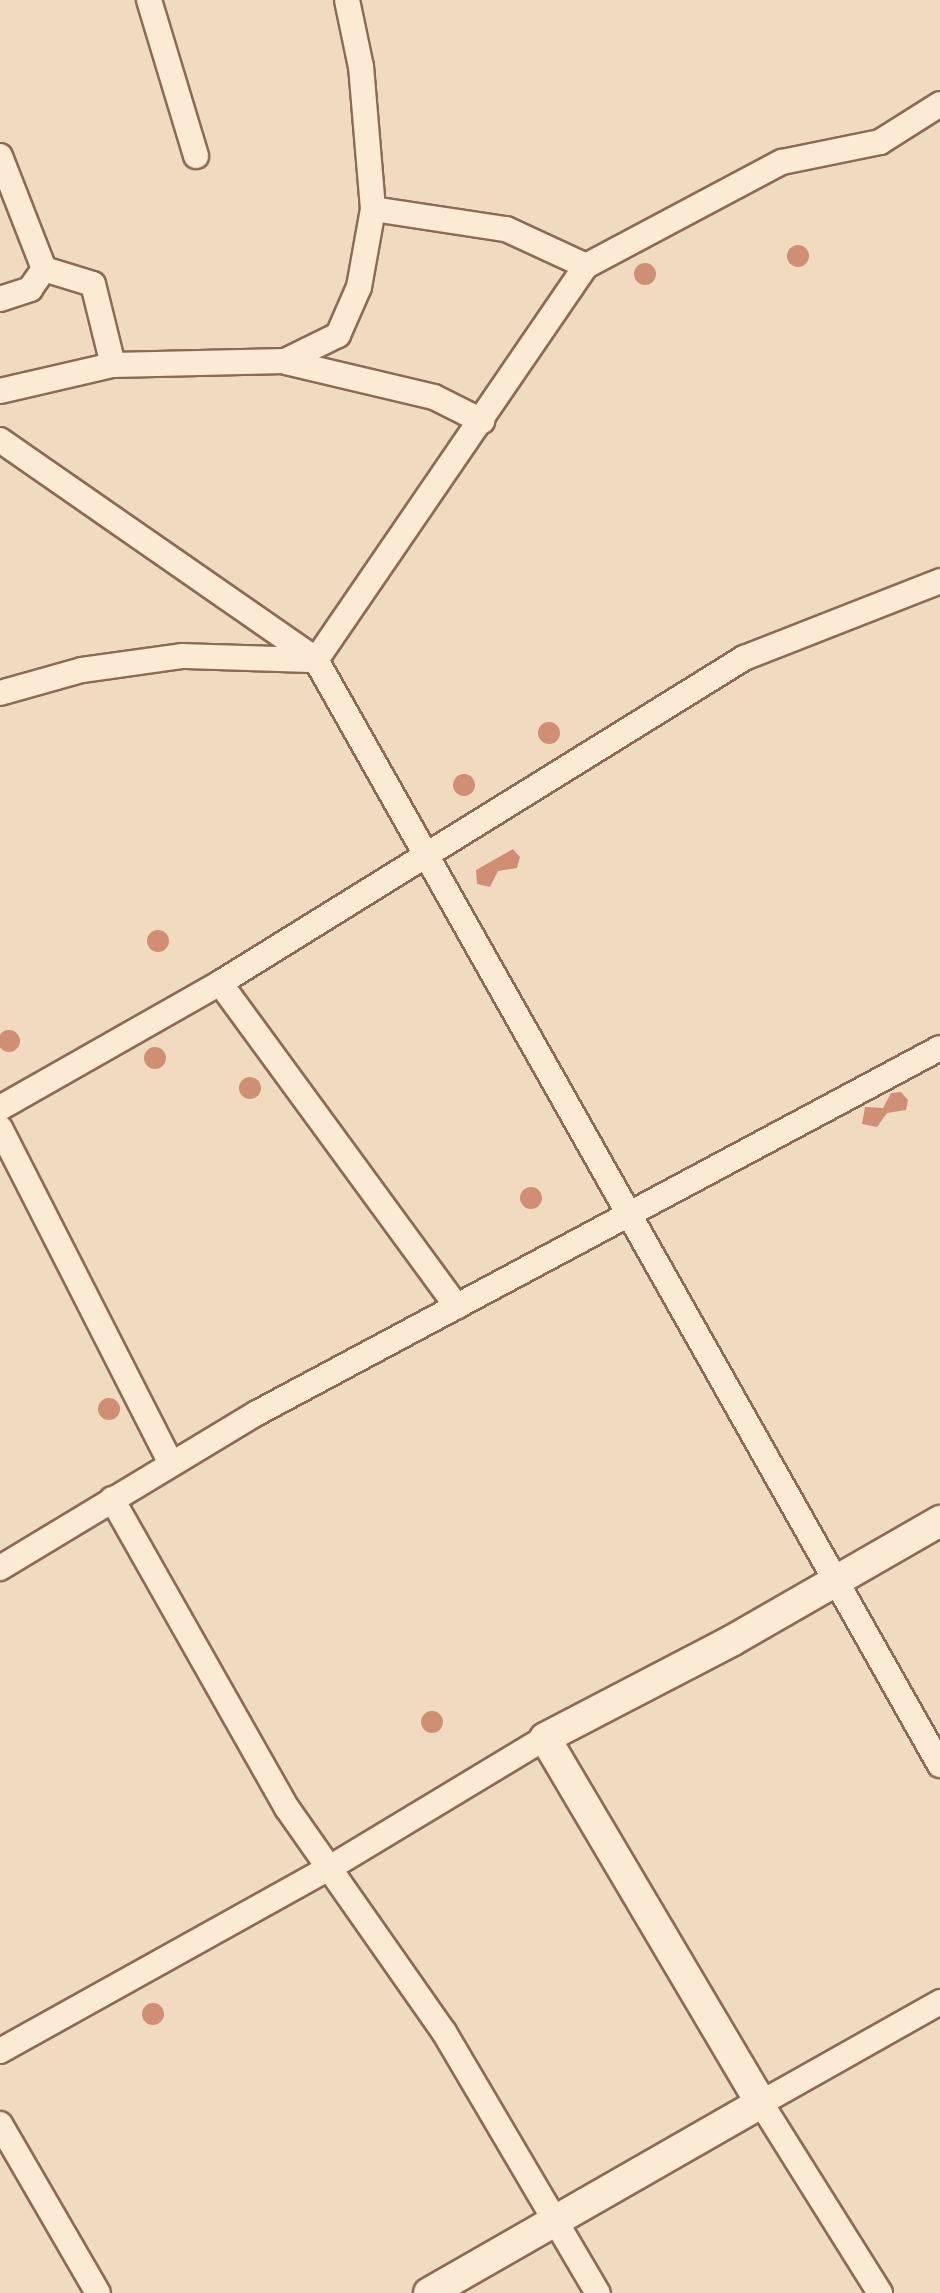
<!DOCTYPE html>
<style>
body{margin:0}
#map{position:relative;width:940px;height:2293px;overflow:hidden;background:#f0dbc0;font-family:"Noto Serif",serif}
div>[style]{position:absolute}
[style*='--x']{left:calc(var(--x)*1px);top:calc(var(--y)*1px);width:calc(var(--w)*1px);rotate:calc(var(--a)*1deg)}
.building>*{inset:0;background:#d08e74}
.round{border-radius:50%}
.roads{filter:drop-shadow(2px 0 #8a6b57) drop-shadow(-2px 0 #8a6b57) drop-shadow(0 2px #8a6b57) drop-shadow(0 -2px #8a6b57)}
.minor>*{height:24px;margin:-12px;padding:0 12px;transform-origin:12px;border-radius:12px;background:#fbead4}
.tertiary>*{height:30px;margin:-15px;padding:0 15px;transform-origin:15px;border-radius:15px;background:#fbead4}
span{translate:-50% -50%;white-space:nowrap;text-align:center;line-height:1.15;-webkit-text-stroke:6px #f7e7d0;paint-order:stroke}
</style>
<div id="map">
<div class="building">
<div class="round" style="left:787px;top:245px;width:22px;height:22px"></div>
<div class="round" style="left:634px;top:263px;width:22px;height:22px"></div>
<div class="round" style="left:538px;top:722px;width:22px;height:22px"></div>
<div class="round" style="left:453px;top:774px;width:22px;height:22px"></div>
<div style="clip-path:polygon(513px 849px,520px 857px,517px 868px,498px 871px,490px 887px,477px 884px,476px 870px)"></div>
<div class="round" style="left:147px;top:930px;width:22px;height:22px"></div>
<div class="round" style="left:-2px;top:1030px;width:22px;height:22px"></div>
<div class="round" style="left:144px;top:1047px;width:22px;height:22px"></div>
<div class="round" style="left:239px;top:1077px;width:22px;height:22px"></div>
<div style="clip-path:polygon(901px 1092px,908px 1100px,906px 1110px,887px 1113px,877px 1127px,862px 1124px,865px 1107px,883px 1108px,891px 1093px)"></div>
<div class="round" style="left:520px;top:1187px;width:22px;height:22px"></div>
<div class="round" style="left:98px;top:1398px;width:22px;height:22px"></div>
<div class="round" style="left:421px;top:1711px;width:22px;height:22px"></div>
<div class="round" style="left:142px;top:2003px;width:22px;height:22px"></div>
</div>
<div class="roads">
<div class="minor">
<div style="--x:149;--y:0;--w:163;--a:73.2"></div>
<div style="--x:0;--y:156;--w:121;--a:68.7"></div>
<div style="--x:44;--y:269;--w:51;--a:17"></div>
<div style="--x:93;--y:284;--w:83;--a:76.1"></div>
<div style="--x:373;--y:209;--w:134;--a:8.6"></div>
<div style="--x:506;--y:229;--w:88;--a:24.8"></div>
<div style="--x:0;--y:299;--w:32;--a:-18"></div>
<div style="--x:30;--y:289;--w:24;--a:-55"></div>
<div style="--x:286;--y:362;--w:152;--a:13.3"></div>
<div style="--x:434;--y:397;--w:54;--a:26.6"></div>
<div style="--x:0;--y:391;--w:116;--a:-13"></div>
<div style="--x:113;--y:365;--w:172;--a:-1.3"></div>
<div style="--x:285;--y:361;--w:59;--a:-26.1"></div>
<div style="--x:338;--y:335;--w:52;--a:-66.4"></div>
<div style="--x:359;--y:287;--w:79;--a:-79.8"></div>
<div style="--x:373;--y:209;--w:143;--a:-94.8"></div>
<div style="--x:361;--y:67;--w:68;--a:-101.8"></div>
<div style="--x:0;--y:440;--w:385;--a:34.8"></div>
<div style="--x:316;--y:660;--w:1269;--a:60.55"></div>
<div style="--x:316;--y:660;--w:478;--a:-55.6"></div>
<div style="--x:586;--y:266;--w:222;--a:-28"></div>
<div style="--x:782;--y:162;--w:100;--a:-11.5"></div>
<div style="--x:880;--y:142;--w:71;--a:-32.3"></div>
<div style="--x:0;--y:693;--w:85;--a:-15.7"></div>
<div style="--x:82;--y:670;--w:102;--a:-7.9"></div>
<div style="--x:183;--y:656;--w:130;--a:1.8"></div>
<div style="--x:220;--y:983;--w:401;--a:53.8"></div>
<div style="--x:0;--y:1108;--w:253;--a:-29.6"></div>
<div style="--x:220;--y:983;--w:617;--a:-31.81"></div>
<div style="--x:744;--y:658;--w:211;--a:-21.4"></div>
<div style="--x:0;--y:1128;--w:375;--a:63"></div>
<div style="--x:112;--y:1499;--w:355;--a:60.5"></div>
<div style="--x:287;--y:1808;--w:274;--a:55"></div>
<div style="--x:444;--y:2032;--w:303;--a:59.5"></div>
<div style="--x:0;--y:1568;--w:300;--a:-31.1"></div>
<div style="--x:257;--y:1413;--w:774;--a:-28.12"></div>
<div style="--x:0;--y:2051;--w:379;--a:-29.1"></div>
<div style="--x:331;--y:1867;--w:250;--a:-31.1"></div>
<div style="--x:0;--y:2124;--w:195;--a:59.9"></div>
<div style="--x:880;--y:2293;--w:224;--a:-122.1"></div>
<div style="--x:761;--y:2103;--w:206;--a:-29.4"></div>
</div>
<div class="tertiary">
<div style="--x:429;--y:2293;--w:383;--a:-29.8"></div>
<div style="--x:761;--y:2103;--w:424;--a:-120.6"></div>
<div style="--x:545;--y:1738;--w:212;--a:-27.5"></div>
<div style="--x:733;--y:1640;--w:239;--a:-29.9"></div>
</div>
</div>
</div>
